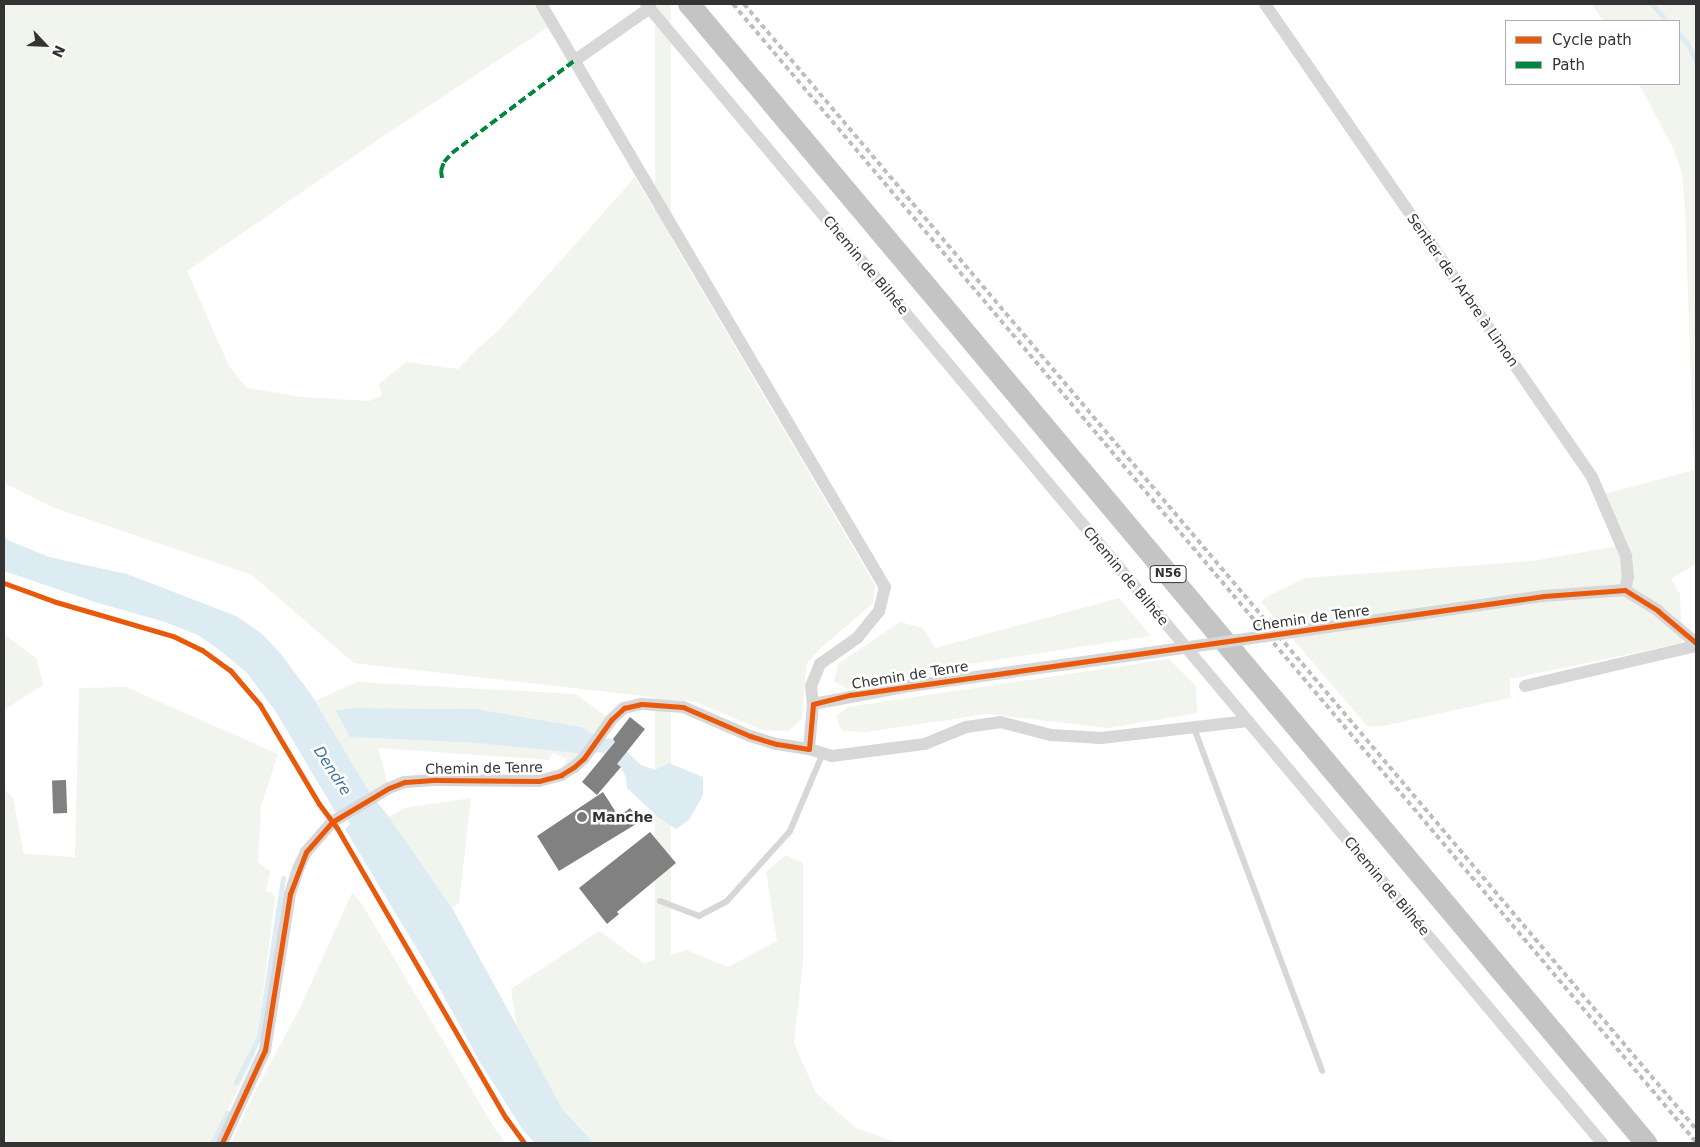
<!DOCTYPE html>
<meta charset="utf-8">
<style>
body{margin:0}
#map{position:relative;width:1700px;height:1147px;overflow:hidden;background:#fff;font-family:"DejaVu Sans",sans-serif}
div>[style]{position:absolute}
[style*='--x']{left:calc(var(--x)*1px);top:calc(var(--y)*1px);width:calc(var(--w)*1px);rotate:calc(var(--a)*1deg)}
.green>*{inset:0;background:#f1f5ed;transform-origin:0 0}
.water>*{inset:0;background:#ddebf3}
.stream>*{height:5px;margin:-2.5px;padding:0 2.5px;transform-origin:2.5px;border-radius:2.5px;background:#ddebf3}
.building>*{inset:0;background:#818181;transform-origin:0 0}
.lane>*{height:6px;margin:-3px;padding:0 3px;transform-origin:3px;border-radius:3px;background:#d7d7d7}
.street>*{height:12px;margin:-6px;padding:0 6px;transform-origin:6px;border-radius:6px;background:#d7d7d7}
.highway>*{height:22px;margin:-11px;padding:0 11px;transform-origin:11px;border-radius:11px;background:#c4c4c4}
.rail>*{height:4px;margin-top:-2px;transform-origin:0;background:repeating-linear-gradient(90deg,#bebebe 0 5px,transparent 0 9px)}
.street-bridge>*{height:12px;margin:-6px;padding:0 6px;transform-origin:6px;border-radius:6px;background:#d7d7d7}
.quiet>*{height:4px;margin-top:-2px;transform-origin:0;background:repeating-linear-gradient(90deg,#00873e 0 8px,transparent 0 12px)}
.cycleway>*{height:5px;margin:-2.5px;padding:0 2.5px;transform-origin:2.5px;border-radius:2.5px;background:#e8590c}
.dots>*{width:14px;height:14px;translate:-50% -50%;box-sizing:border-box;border:2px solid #fff;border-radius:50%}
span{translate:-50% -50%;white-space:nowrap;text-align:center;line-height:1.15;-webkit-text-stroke:5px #fff;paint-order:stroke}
.shield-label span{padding:1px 4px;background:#fff;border:1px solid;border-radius:4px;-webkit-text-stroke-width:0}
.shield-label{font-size:12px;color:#333;font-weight:700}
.street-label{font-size:14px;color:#333}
.poi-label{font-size:14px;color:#333;font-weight:700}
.left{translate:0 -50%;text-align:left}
.water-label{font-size:15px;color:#3f7597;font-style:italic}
.frame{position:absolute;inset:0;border:5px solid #333;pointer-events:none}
.legend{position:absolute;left:1505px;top:20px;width:175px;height:65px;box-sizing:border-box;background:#fff;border:1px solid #adadad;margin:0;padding:6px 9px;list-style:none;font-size:15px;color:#333}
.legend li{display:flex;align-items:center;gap:10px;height:25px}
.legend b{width:25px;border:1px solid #adadad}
.north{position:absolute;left:20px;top:20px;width:50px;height:50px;-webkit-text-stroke:4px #fff;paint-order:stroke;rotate:115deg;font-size:14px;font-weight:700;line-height:20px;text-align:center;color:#333}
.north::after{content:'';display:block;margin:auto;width:18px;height:22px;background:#333;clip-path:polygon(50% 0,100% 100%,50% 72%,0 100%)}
</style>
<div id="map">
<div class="green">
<div style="clip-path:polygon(4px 4px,532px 4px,550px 26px,389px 132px,187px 271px,229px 366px,247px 388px,303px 397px,369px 401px,382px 395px,379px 384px,406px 362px,458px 369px,478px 348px,498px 331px,635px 177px,875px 585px,873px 603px,821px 648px,808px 662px,806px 670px,802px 718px,789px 731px,763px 730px,696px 702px,354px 663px,252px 575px,52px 507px,4px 483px)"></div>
<div style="left:655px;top:4px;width:16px;height:1486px"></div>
<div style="clip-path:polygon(1592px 4px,1696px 4px,1696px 564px,1671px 579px,1680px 594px,1682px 643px,1510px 679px,1510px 698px,1384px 726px,1368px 727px,1261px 602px,1268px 596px,1305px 578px,1532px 561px,1618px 546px,1605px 494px,1694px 470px,1685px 206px,1682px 175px,1675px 152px,1639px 84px,1679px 84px,1679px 21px,1603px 21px)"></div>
<div style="clip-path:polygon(1119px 598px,1151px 636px,937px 669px,848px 689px,834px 681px,838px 664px,900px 622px,923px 628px,935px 648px)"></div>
<div style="clip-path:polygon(4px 634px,37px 659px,43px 685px,4px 710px)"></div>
<div style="clip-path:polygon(1169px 659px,1196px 686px,1197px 713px,1108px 728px,987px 714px,866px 732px,842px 731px,836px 717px,848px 707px)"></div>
<div style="clip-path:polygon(357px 682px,576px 694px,611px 720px,598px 738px,582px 727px,476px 709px,354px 708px,335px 710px,351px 737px,477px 743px,584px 752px,561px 775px,567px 759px,553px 753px,549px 760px,378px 748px,389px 788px,373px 798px,315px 701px)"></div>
<div style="clip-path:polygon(126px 687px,278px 754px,261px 806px,258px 862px,270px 871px,266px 891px,273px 893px,275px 898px,255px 1056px,211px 1143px,4px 1143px,4px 789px,13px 798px,24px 854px,75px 857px,79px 688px)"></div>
<div style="clip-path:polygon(471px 798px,459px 903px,452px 908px,389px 817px,404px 808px)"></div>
<div style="clip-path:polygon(786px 855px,803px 863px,803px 963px,794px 1043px,816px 1093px,856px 1128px,898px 1143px,594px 1143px,563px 1110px,517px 1028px,511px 989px,599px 931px,644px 963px,687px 950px,728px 967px,777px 941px,766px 872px)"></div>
<div style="clip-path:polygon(352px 893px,362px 904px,495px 1129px,506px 1143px,231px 1143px,257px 1088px,299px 1010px)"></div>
</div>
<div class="water">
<div style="clip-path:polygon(4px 536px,8px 540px,49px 557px,127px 574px,236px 616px,261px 633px,281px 654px,312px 696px,371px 795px,389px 817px,452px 908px,563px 1110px,594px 1143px,535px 1143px,523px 1130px,481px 1064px,426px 964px,345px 829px,350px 824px,341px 810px,336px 813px,276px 712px,247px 673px,222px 652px,198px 635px,165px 622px,98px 603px,4px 571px)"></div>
<div style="clip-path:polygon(354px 708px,476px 709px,582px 727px,598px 738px,613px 739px,641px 765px,655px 770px,669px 763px,703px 777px,703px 795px,689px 820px,676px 829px,658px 817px,627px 788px,626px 778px,621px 767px,602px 752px,587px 754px,477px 743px,350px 737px,335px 710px)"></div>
</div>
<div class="stream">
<div style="--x:1652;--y:4;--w:23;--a:49"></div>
<div style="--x:1679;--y:34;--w:12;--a:48"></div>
<div style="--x:1687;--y:43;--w:20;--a:63"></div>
<div style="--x:236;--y:1082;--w:51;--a:-62.9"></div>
<div style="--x:259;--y:1037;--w:161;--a:-81.4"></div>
<div style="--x:212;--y:1143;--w:34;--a:-63"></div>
</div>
<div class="building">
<div style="clip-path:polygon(630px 717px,645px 729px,617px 764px,621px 767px,597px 795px,582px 782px,615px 742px,613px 739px)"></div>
<div style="left:66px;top:780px;width:33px;height:14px;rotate:88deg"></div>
<div style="clip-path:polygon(603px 792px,619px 817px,630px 808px,641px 821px,559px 871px,537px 836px)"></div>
<div style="clip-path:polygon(650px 832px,676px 863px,617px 912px,619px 914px,607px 924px,579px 888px)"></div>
</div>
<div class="lane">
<div style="--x:1194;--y:728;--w:366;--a:69.5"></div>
<div style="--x:660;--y:901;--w:42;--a:21"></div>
<div style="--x:699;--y:916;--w:32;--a:-28"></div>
<div style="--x:727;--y:901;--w:94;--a:-48"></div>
<div style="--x:790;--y:831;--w:85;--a:-67.1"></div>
</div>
<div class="street">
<div style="--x:541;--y:4;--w:677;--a:59.46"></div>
<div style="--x:885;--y:587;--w:25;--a:104"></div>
<div style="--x:879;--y:611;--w:35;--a:129"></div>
<div style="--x:857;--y:638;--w:45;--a:144.9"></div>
<div style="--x:820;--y:664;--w:24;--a:112"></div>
<div style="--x:811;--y:686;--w:18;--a:84"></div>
<div style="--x:813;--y:704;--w:45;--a:95.1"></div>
<div style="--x:646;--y:4;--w:1487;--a:49.99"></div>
<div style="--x:1265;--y:4;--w:575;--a:55.34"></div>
<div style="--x:1592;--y:477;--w:86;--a:66.7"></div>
<div style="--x:1626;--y:556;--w:21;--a:85"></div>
<div style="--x:1628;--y:577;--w:13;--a:103"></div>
<div style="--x:574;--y:61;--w:93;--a:-34.9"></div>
<div style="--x:1328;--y:627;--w:218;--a:-8.2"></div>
<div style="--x:1544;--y:596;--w:81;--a:-4.2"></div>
<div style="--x:1625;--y:590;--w:39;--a:32"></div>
<div style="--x:1658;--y:611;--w:50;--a:40.1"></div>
<div style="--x:1525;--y:686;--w:176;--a:-13.2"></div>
<div style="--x:813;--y:704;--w:99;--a:-10.5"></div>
<div style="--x:910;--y:686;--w:226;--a:-7.9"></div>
<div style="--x:222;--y:1143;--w:102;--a:-65.2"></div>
<div style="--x:265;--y:1050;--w:158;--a:-80.9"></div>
<div style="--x:290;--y:894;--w:26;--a:-72"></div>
<div style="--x:298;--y:869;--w:19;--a:-65"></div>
<div style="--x:306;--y:852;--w:40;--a:-49"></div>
<div style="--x:332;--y:822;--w:66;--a:-30.8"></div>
<div style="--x:389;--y:788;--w:17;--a:-21"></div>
<div style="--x:405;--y:782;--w:32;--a:-4"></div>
<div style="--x:437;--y:780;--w:102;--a:0.6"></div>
<div style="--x:539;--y:781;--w:23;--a:-15"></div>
<div style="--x:561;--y:775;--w:15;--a:-32"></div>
<div style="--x:574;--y:767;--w:13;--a:-42"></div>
<div style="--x:584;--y:758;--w:47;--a:-54.6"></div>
<div style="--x:611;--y:720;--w:18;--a:-43"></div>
<div style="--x:624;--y:708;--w:18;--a:-13"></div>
<div style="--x:642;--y:704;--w:41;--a:4.2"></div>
<div style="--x:683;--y:707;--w:73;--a:23.4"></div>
<div style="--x:750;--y:736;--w:28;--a:17"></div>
<div style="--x:777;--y:744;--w:32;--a:9"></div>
<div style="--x:809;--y:749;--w:24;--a:17"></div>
<div style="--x:832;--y:756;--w:94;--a:-7.4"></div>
<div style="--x:925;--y:744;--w:44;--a:-22.5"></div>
<div style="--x:966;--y:727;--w:34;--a:-8"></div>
<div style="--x:1000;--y:722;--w:53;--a:14.3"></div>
<div style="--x:1051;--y:735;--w:50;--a:3.4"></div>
<div style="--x:1101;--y:738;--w:148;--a:-6.6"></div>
</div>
<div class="highway">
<div style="--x:689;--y:4;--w:1488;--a:49.96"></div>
</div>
<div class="rail">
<div style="--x:733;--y:4;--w:1491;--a:49.76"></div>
<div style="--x:744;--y:4;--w:1474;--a:49.76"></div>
</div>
<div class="street-bridge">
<div style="--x:1134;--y:655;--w:196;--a:-8.2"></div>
</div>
<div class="quiet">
<div style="--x:442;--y:178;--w:7;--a:-98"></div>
<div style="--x:441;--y:171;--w:9;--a:-72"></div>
<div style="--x:444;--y:162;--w:12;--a:-48"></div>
<div style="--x:452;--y:153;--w:153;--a:-37"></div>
</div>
<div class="cycleway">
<div style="--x:4;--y:583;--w:55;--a:20.1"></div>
<div style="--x:56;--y:602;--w:122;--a:16.2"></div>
<div style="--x:173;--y:636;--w:32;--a:26"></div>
<div style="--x:202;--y:650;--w:34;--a:36"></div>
<div style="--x:230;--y:670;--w:46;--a:49.4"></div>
<div style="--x:260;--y:705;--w:115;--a:59.2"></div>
<div style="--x:319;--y:804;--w:30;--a:53"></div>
<div style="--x:337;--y:828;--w:336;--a:59.8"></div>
<div style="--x:506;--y:1118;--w:31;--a:54"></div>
<div style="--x:222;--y:1143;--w:102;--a:-65.2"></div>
<div style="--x:265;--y:1050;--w:158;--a:-80.9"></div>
<div style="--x:290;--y:894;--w:45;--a:-69.1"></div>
<div style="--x:306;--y:852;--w:40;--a:-49"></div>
<div style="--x:332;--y:822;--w:66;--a:-30.8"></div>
<div style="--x:389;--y:788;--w:17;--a:-21"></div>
<div style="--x:405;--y:782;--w:32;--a:-4"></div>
<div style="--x:437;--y:780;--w:102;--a:0.6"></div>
<div style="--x:539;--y:781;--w:23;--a:-15"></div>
<div style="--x:561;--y:775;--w:15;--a:-32"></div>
<div style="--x:574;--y:767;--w:13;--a:-42"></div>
<div style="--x:584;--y:758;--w:47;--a:-54.6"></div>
<div style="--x:611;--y:720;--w:18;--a:-43"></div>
<div style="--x:624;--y:708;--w:18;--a:-13"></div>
<div style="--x:642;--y:704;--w:41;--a:4.2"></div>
<div style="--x:683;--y:707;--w:73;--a:23.4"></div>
<div style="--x:750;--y:736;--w:28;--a:17"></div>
<div style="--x:777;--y:744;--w:32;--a:9"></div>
<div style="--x:809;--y:749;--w:45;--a:-84.9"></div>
<div style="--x:813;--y:704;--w:38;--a:-14"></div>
<div style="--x:850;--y:695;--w:701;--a:-8.12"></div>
<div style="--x:1544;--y:596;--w:81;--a:-4.2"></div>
<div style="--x:1625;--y:590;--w:39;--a:32"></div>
<div style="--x:1658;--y:611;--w:50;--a:40.1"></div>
</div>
<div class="dots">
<div style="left:582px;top:817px;background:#7a7a7a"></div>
</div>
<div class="shield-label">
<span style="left:1168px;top:574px">N56</span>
</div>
<div class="street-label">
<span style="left:866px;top:265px;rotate:50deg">Chemin de Bilhée</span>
<span style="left:1463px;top:290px;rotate:55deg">Sentier de l'Arbre à Limon</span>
<span style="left:1126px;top:576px;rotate:50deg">Chemin de Bilhée</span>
<span style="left:1311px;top:618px;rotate:-8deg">Chemin de Tenre</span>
<span style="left:910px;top:675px;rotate:-9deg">Chemin de Tenre</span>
<span style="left:484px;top:768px;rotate:-1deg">Chemin de Tenre</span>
<span style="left:1387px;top:886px;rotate:50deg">Chemin de Bilhée</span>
</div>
<div class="poi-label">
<span class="left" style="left:592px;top:817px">Manche</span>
</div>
<div class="water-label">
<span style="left:332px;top:771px;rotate:57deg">Dendre</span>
</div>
<div class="frame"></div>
<ul class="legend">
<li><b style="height:6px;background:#e8590c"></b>Cycle path</li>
<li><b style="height:6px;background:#00873e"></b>Path</li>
</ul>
<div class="north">N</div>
</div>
